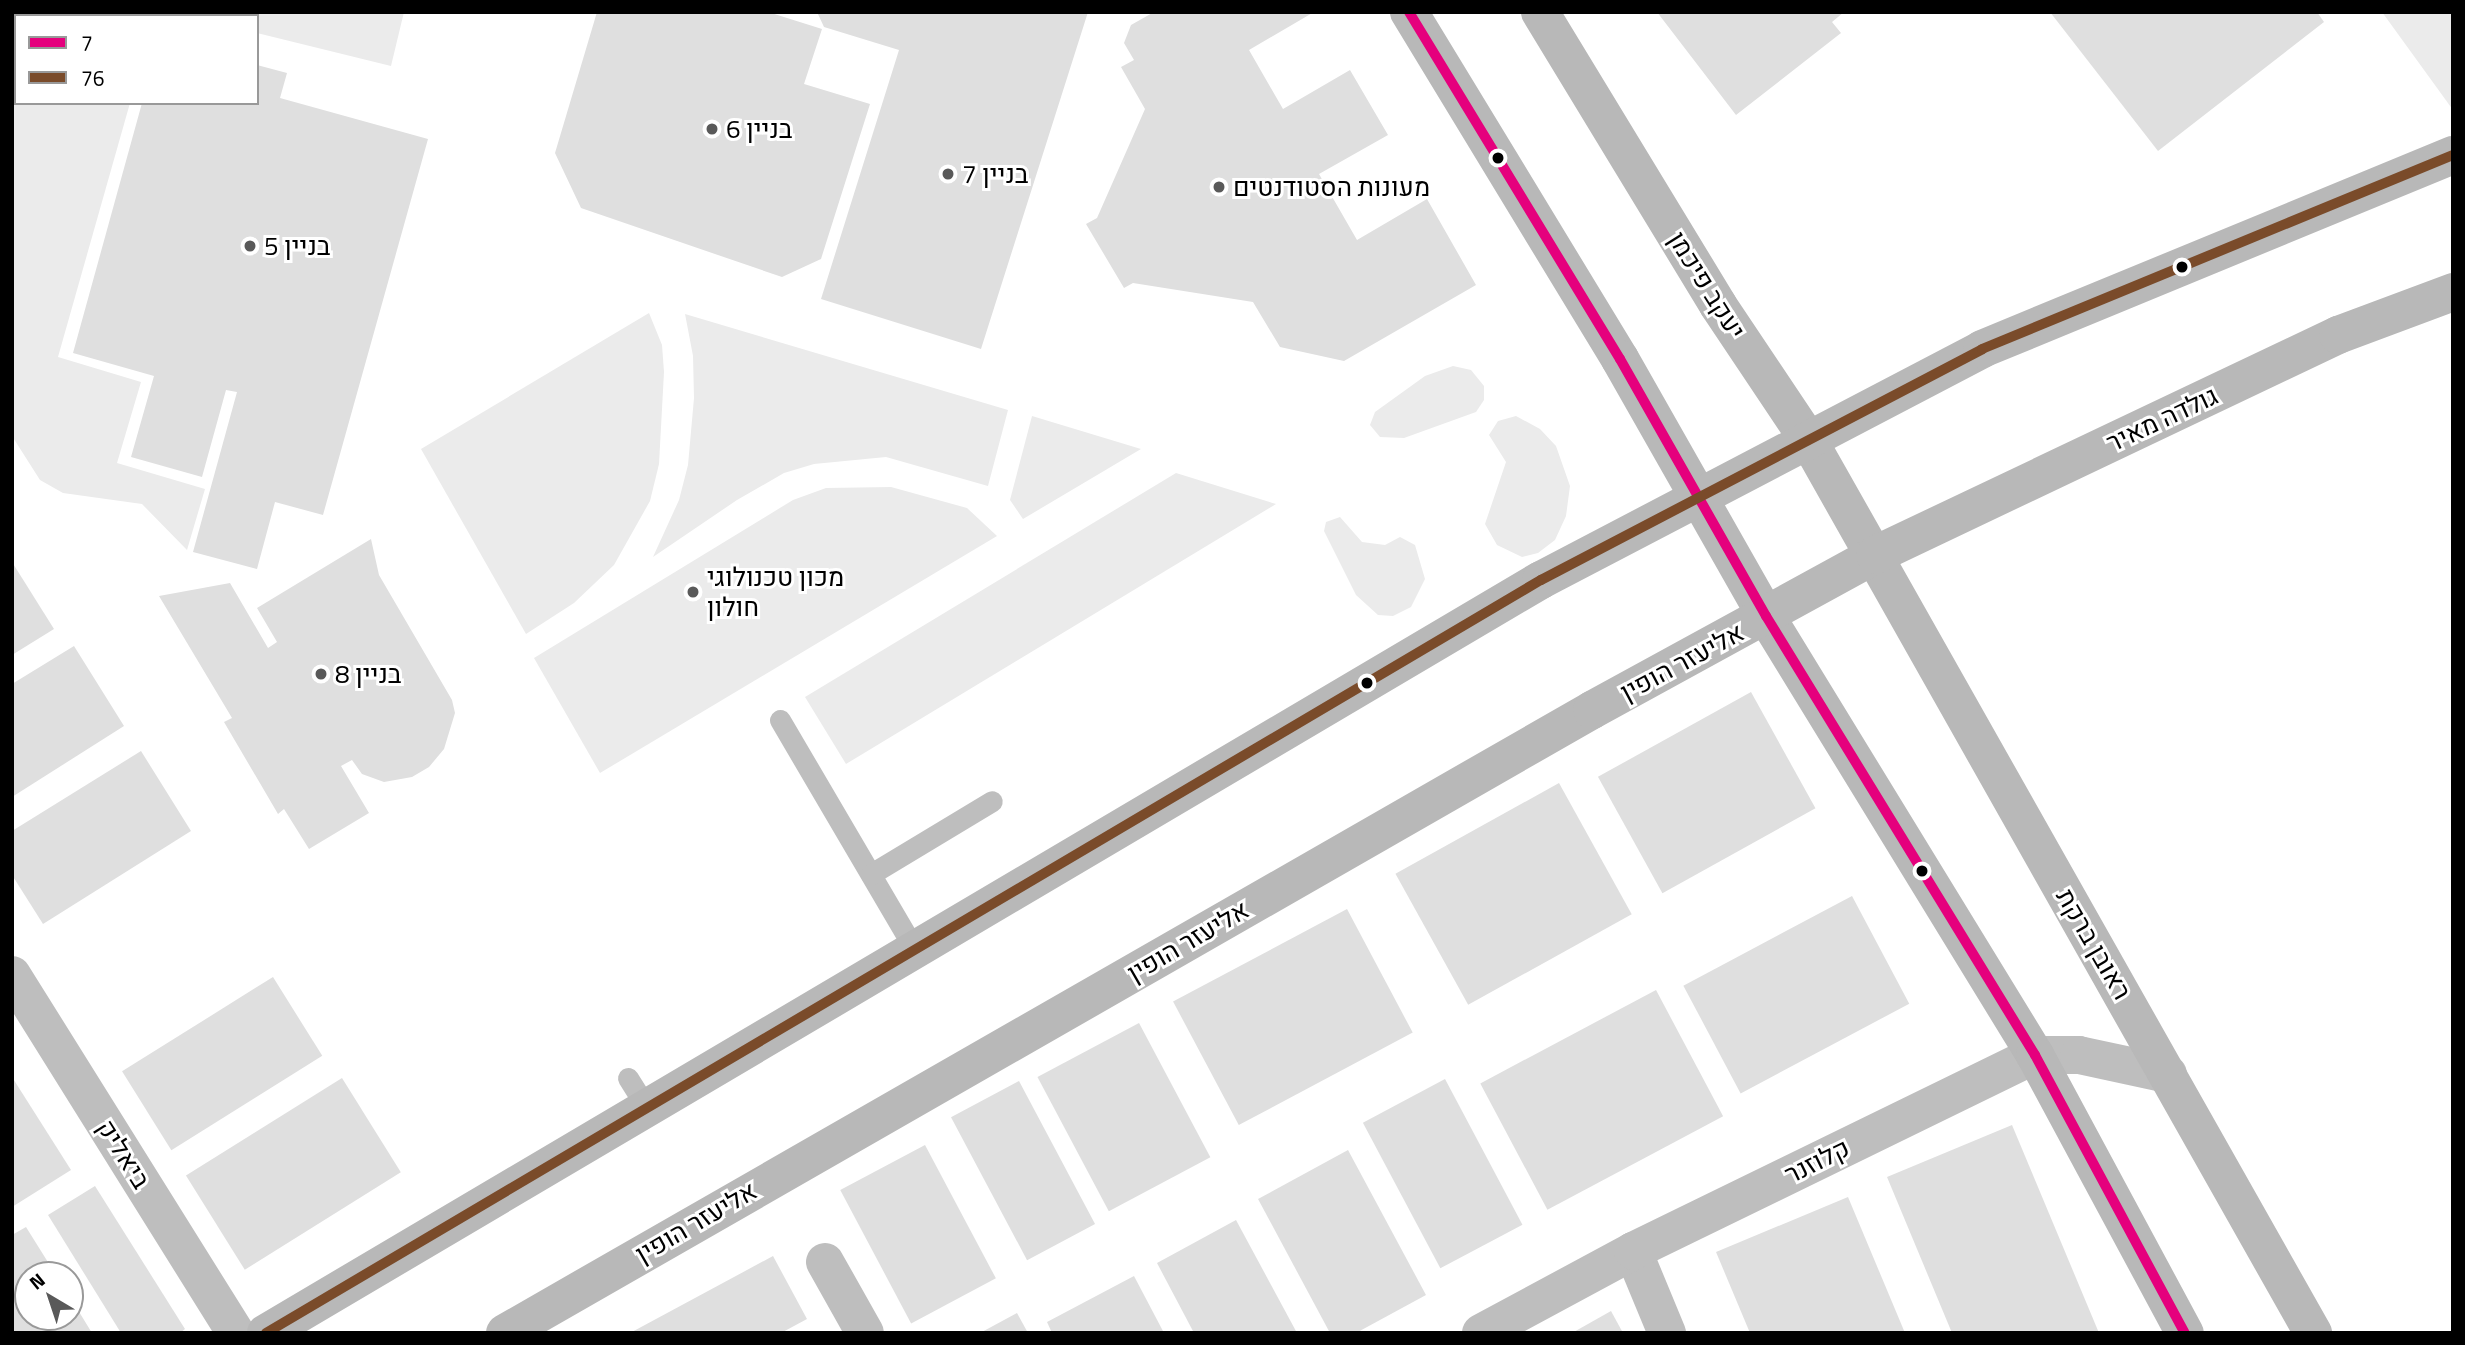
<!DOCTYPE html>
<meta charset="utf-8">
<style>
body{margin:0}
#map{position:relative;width:2465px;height:1345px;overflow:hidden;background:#fff;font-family:"Titillium Web",Heebo,sans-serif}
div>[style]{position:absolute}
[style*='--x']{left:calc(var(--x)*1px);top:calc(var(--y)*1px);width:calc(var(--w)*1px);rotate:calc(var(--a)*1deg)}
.green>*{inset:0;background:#ebebeb}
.building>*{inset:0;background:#dfdfdf;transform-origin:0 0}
.lane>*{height:21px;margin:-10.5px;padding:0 10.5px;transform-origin:10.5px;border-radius:10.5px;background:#bebebe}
.street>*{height:38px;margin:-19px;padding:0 19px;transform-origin:19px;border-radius:19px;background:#bebebe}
.secondary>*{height:38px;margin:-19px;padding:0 19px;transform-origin:19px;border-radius:19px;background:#b8b8b8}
.bus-1>*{height:10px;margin:-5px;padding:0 5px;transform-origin:5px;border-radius:5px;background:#e5007d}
.bus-2>*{height:10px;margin:-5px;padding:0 5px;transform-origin:5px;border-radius:5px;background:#7a4b2a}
.dots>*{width:19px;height:19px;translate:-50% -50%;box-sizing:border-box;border:4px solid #fff;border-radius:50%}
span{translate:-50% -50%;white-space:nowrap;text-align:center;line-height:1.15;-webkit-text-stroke:6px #fff;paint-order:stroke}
.poi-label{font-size:26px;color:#000}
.left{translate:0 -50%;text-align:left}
.street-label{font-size:26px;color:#000}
.frame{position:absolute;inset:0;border:14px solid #000;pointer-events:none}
.legend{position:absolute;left:14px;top:14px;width:245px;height:91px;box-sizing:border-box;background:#fff;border:2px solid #999;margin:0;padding:9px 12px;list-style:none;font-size:21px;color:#000}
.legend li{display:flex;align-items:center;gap:14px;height:35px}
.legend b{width:35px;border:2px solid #999}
.north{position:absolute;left:14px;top:1261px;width:70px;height:70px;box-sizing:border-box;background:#fff;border:2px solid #999;border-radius:50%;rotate:321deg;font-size:19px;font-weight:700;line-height:28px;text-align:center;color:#000}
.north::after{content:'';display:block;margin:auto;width:24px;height:32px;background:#595959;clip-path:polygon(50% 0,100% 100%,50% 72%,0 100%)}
</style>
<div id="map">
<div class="green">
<div style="clip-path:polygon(173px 12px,404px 12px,391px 66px,257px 33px,257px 16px)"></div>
<div style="clip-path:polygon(2382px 12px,2453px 12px,2453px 110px)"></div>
<div style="clip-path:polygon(12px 40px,16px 40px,16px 103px,130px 103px,58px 357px,141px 382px,117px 463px,205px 489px,187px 550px,142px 504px,63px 493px,40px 480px,12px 436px)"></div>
<div style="clip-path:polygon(649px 313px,662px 345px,664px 372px,659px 464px,650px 501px,614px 565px,574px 603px,526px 634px,421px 449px)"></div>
<div style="clip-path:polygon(685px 314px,1008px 410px,988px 486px,886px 457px,814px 464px,784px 473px,737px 500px,653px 557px,679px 500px,688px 465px,694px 398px,693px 356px)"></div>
<div style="clip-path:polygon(1453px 366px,1471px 370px,1484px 386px,1484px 400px,1476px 412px,1404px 438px,1380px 437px,1370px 425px,1375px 412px,1425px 376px)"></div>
<div style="clip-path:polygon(1032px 416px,1141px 449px,1023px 519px,1010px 500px)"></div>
<div style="clip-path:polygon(1516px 416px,1540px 429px,1556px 446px,1570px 486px,1566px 516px,1555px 540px,1538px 553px,1522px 557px,1497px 545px,1485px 524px,1506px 462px,1489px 435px,1498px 421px)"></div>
<div style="clip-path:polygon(1176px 473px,1276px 504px,846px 764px,805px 697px)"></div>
<div style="clip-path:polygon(891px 487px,967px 508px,997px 536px,600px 773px,534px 658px,793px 500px,826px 488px)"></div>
<div style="clip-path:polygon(1340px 517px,1362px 542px,1385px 545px,1400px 537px,1415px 545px,1425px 579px,1411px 607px,1393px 616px,1378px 615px,1356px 595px,1324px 531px,1326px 522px)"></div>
</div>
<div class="building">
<div style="clip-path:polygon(597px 12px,768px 12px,822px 29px,804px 84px,870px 104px,821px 259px,782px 277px,581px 208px,555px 153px)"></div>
<div style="clip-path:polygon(817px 12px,1088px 12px,981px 349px,821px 299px,899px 50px,824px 27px)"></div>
<div style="clip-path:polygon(1154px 12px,1314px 12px,1249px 50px,1283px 109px,1350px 70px,1388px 135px,1319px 174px,1357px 240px,1427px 199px,1476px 285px,1344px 361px,1280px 347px,1253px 302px,1133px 283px,1124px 288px,1086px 224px,1097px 218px,1145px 109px,1121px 67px,1134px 60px,1124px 43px,1131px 25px)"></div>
<div style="clip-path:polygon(1657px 12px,1844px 12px,1832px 22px,1841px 33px,1736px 115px)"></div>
<div style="clip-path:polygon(2050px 12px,2317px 12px,2324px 22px,2158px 151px)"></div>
<div style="clip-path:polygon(257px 65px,287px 73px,280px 98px,428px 139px,323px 515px,275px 502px,257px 569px,193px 552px,237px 392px,226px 390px,202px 477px,131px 457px,154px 376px,73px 353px,142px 103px,257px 103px)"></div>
<div style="clip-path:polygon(371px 539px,379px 575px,452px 700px,455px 713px,444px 749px,429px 767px,412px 777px,384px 782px,362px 774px,352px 760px,341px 766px,369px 813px,309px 849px,284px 809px,278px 814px,224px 722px,232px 718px,159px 596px,230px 583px,268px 648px,277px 642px,257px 608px)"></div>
<div style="clip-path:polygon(12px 562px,54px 629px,12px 655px)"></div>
<div style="clip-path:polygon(74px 646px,124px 726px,12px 797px,12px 684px)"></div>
<div style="left:1751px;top:692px;width:133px;height:175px;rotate:61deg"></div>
<div style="clip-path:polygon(141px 751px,191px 831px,43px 924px,12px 875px,12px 831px)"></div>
<div style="left:1559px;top:783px;width:150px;height:187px;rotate:61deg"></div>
<div style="left:1852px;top:896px;width:122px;height:191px;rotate:62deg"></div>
<div style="left:1347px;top:909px;width:140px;height:197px;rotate:62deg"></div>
<div style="left:273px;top:977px;width:93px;height:178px;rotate:58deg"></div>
<div style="left:1656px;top:990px;width:143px;height:199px;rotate:62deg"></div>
<div style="left:1139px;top:1023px;width:152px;height:115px;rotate:62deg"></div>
<div style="clip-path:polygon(12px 1077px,71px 1170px,12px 1207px)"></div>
<div style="left:342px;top:1078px;width:111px;height:184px;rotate:58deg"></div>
<div style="left:1445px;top:1079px;width:165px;height:93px;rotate:62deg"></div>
<div style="left:1019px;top:1081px;width:162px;height:77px;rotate:62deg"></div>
<div style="clip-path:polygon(2012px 1125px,2099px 1333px,1952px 1333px,1887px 1177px)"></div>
<div style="left:925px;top:1145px;width:151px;height:96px;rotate:62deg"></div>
<div style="clip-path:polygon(1348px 1150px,1426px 1295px,1356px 1333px,1330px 1333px,1258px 1199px)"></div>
<div style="clip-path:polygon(95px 1186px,185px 1329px,180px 1333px,121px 1333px,48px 1215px)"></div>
<div style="clip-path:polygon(1848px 1197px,1905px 1333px,1750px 1333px,1716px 1252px)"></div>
<div style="clip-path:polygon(1236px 1220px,1297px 1333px,1194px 1333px,1157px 1263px)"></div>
<div style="clip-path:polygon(26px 1227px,56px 1275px,28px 1275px,28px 1317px,70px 1317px,70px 1297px,92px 1333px,12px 1333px,12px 1235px)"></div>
<div style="clip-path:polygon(773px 1256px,807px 1319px,781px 1333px,630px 1333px)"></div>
<div style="clip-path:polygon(1134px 1276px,1164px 1333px,1052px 1333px,1047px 1322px)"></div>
<div style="clip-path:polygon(1611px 1311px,1623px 1333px,1572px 1333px)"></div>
<div style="clip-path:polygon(1017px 1313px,1028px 1333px,980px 1333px)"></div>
</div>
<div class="lane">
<div style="--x:780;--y:720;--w:267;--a:59.6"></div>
<div style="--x:871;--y:874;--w:141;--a:-31.1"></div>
<div style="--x:628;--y:1078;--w:36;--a:58"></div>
</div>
<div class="street">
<div style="--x:12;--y:975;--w:422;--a:58"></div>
<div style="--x:1633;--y:1251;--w:89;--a:67.5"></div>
<div style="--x:825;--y:1262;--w:81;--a:60.6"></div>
<div style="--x:1481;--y:1333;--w:173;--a:-28.3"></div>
<div style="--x:1633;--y:1251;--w:447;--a:-26"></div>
<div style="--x:2035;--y:1055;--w:44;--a:0"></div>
<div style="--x:2079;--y:1055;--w:91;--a:12.1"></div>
</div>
<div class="secondary">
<div style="--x:1409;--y:12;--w:406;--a:58.7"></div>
<div style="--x:1620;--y:359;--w:296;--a:60.4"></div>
<div style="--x:1766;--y:616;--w:515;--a:58.5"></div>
<div style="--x:2035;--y:1055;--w:316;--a:61.7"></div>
<div style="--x:1540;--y:12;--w:343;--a:58.7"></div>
<div style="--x:1718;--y:305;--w:164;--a:56.2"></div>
<div style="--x:1809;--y:441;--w:1025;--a:60.53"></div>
<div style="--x:266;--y:1333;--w:1481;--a:-30.57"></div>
<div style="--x:1541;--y:580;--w:498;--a:-27.6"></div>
<div style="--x:1982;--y:349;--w:509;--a:-22.39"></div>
<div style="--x:505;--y:1333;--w:1253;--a:-29.82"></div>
<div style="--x:1592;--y:710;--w:323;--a:-28.7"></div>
<div style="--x:1875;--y:555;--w:513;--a:-25.42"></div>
<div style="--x:2338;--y:335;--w:123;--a:-20.5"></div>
</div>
<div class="bus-1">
<div style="--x:1409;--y:12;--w:406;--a:58.7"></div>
<div style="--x:1620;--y:359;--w:296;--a:60.4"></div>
<div style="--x:1766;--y:616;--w:515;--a:58.5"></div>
<div style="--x:2035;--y:1055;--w:316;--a:61.7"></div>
</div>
<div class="bus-2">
<div style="--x:266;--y:1333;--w:1481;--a:-30.57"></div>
<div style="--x:1541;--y:580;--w:498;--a:-27.6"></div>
<div style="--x:1982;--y:349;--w:509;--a:-22.39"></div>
</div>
<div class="dots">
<div style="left:712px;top:129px;background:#595959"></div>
<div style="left:1498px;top:158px;background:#000"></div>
<div style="left:948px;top:174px;background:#595959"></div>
<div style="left:1219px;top:187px;background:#595959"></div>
<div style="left:250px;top:246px;background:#595959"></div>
<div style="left:2182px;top:267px;background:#000"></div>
<div style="left:693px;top:592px;background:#595959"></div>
<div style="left:321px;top:674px;background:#595959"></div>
<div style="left:1367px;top:683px;background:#000"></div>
<div style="left:1922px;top:871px;background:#000"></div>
</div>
<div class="poi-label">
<span class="left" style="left:726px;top:129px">בניין 6</span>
<span class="left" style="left:962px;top:174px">בניין 7</span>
<span class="left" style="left:1233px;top:187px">מעונות הסטודנטים</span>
<span class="left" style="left:264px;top:246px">בניין 5</span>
<span class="left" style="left:707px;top:592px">מכון טכנולוגי<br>חולון</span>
<span class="left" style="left:335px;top:674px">בניין 8</span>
</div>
<div class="street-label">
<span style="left:1707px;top:285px;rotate:58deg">יעקב פיכמן</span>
<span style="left:2162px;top:419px;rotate:-25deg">גולדה מאיר</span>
<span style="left:1682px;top:662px;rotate:-28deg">אליעזר הופין</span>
<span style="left:1188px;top:941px;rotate:-30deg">אליעזר הופין</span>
<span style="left:2094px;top:944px;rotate:60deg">ראובן ברקת</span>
<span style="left:124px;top:1154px;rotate:58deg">ביאליק</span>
<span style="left:1817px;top:1161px;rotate:-26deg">קלוזנר</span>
<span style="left:696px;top:1222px;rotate:-30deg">אליעזר הופין</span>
</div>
<div class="frame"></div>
<ul class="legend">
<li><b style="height:9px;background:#e5007d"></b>7</li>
<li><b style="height:9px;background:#7a4b2a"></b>76</li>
</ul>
<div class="north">N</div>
</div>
